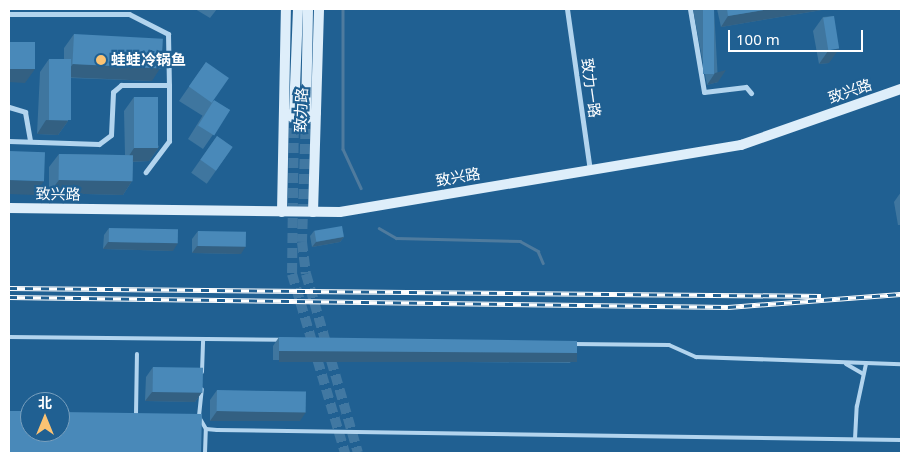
<!DOCTYPE html>
<meta charset="utf-8">
<style>
body{margin:0}
#map{position:relative;width:910px;height:462px;overflow:hidden;background:#206092;font-family:"Noto Sans","Noto Sans SC",sans-serif}
div>[style]{position:absolute}
[style*='--x']{left:calc(var(--x)*1px);top:calc(var(--y)*1px);width:calc(var(--w)*1px);rotate:calc(var(--a)*1deg)}
.stream>*{height:2.5px;margin:-1.25px;padding:0 1.25px;transform-origin:1.25px;border-radius:1.25px;background:#4f7b9e}
.secondary-tunnel>*{height:10px;margin-top:-5px;transform-origin:0;background:repeating-linear-gradient(90deg,#4178a2 0 10px,transparent 0 15px)}
.lane>*{height:4px;margin:-2px;padding:0 2px;transform-origin:2px;border-radius:2px;background:#b2d4ee}
.street>*{height:5px;margin:-2.5px;padding:0 2.5px;transform-origin:2.5px;border-radius:2.5px;background:#b2d4ee}
.secondary>*{height:10px;margin:-5px;padding:0 5px;transform-origin:5px;border-radius:5px;background:#deeefa}
.rail>*{height:4.5px;margin-top:-2.25px;transform-origin:0;background:repeating-linear-gradient(90deg,#206092 0 8px,#fff 0 16px);box-sizing:border-box;border-block:1px solid #fff}
.wall>*{inset:0;background:#3f769f;transform-origin:0 0}
.shaded-wall>*{inset:0;background:#336082;transform-origin:0 0}
.building>*{inset:0;background:#4989b9;transform-origin:0 0}
.dots>*{width:14px;height:14px;translate:-50% -50%;box-sizing:border-box;border:2px solid #206092;border-radius:50%}
span{translate:-50% -50%;white-space:nowrap;text-align:center;line-height:1.15;-webkit-text-stroke:4.5px #206092;paint-order:stroke}
.poi-label{font-size:15px;color:#fff;font-weight:700}
.left{translate:0 -50%;text-align:left}
.street-label{font-size:15px;color:#fff}
.frame{position:absolute;inset:0;border:10px solid #fff;pointer-events:none}
.north{position:absolute;left:20px;top:392px;width:50px;height:50px;box-sizing:border-box;background:#206092;border:1px solid #79a0be;border-radius:50%;rotate:0deg;font-size:14px;font-weight:700;line-height:20px;text-align:center;color:#fff}
.north::after{content:'';display:block;margin:auto;width:18px;height:22px;background:#fbc373;clip-path:polygon(50% 0,100% 100%,50% 72%,0 100%)}
.scale{position:absolute;left:728px;top:30px;width:135px;height:22px;box-sizing:border-box;border:2px solid #fff;border-top:0;padding-left:6px;font-size:15px;line-height:18px;white-space:nowrap;color:#fff;-webkit-text-stroke:4px #206092;paint-order:stroke}
</style>
<div id="map">
<div class="stream">
<div style="--x:343;--y:9;--w:140;--a:90"></div>
<div style="--x:343;--y:149;--w:43;--a:65.2"></div>
<div style="--x:379;--y:228;--w:20;--a:30"></div>
<div style="--x:396;--y:238;--w:124;--a:1.4"></div>
<div style="--x:520;--y:241;--w:21;--a:29"></div>
<div style="--x:538;--y:251;--w:13;--a:67"></div>
</div>
<div class="secondary-tunnel">
<div style="--x:294;--y:113;--w:161;--a:90.7"></div>
<div style="--x:292;--y:274;--w:187;--a:73.5"></div>
<div style="--x:306;--y:114;--w:128;--a:91.8"></div>
<div style="--x:302;--y:242;--w:32;--a:83"></div>
<div style="--x:306;--y:274;--w:186;--a:73.8"></div>
</div>
<div class="lane">
<div style="--x:9;--y:337;--w:272;--a:0.6"></div>
<div style="--x:573;--y:344;--w:96;--a:0.6"></div>
<div style="--x:669;--y:345;--w:30;--a:24"></div>
<div style="--x:696;--y:357;--w:205;--a:2"></div>
<div style="--x:846;--y:364;--w:20;--a:30"></div>
<div style="--x:202;--y:372;--w:33;--a:-88"></div>
<div style="--x:136;--y:415;--w:61;--a:-89.1"></div>
<div style="--x:199;--y:416;--w:27;--a:-84"></div>
<div style="--x:199;--y:417;--w:14;--a:60"></div>
<div style="--x:206;--y:429;--w:11;--a:5"></div>
<div style="--x:217;--y:430;--w:684;--a:0.84"></div>
<div style="--x:855;--y:439;--w:33;--a:-87"></div>
<div style="--x:857;--y:406;--w:43;--a:-77.9"></div>
<div style="--x:205;--y:453;--w:24;--a:-88"></div>
</div>
<div class="street">
<div style="--x:567;--y:9;--w:163;--a:81.9"></div>
<div style="--x:690;--y:9;--w:84;--a:80.4"></div>
<div style="--x:704;--y:92;--w:42;--a:-6.8"></div>
<div style="--x:746;--y:87;--w:8;--a:50"></div>
<div style="--x:9;--y:14;--w:120;--a:0"></div>
<div style="--x:129;--y:14;--w:44;--a:27.1"></div>
<div style="--x:168;--y:34;--w:51;--a:88.9"></div>
<div style="--x:9;--y:107;--w:17;--a:17"></div>
<div style="--x:25;--y:112;--w:29;--a:80"></div>
<div style="--x:9;--y:141;--w:90;--a:1.9"></div>
<div style="--x:99;--y:144;--w:15;--a:-37"></div>
<div style="--x:111;--y:135;--w:43;--a:-87.3"></div>
<div style="--x:113;--y:92;--w:11;--a:-41"></div>
<div style="--x:121;--y:85;--w:48;--a:0"></div>
<div style="--x:169;--y:85;--w:56;--a:90"></div>
<div style="--x:169;--y:141;--w:39;--a:127"></div>
</div>
<div class="secondary">
<div style="--x:284;--y:112;--w:19;--a:32"></div>
<div style="--x:300;--y:122;--w:18;--a:-29"></div>
<div style="--x:294;--y:113;--w:104;--a:-87.8"></div>
<div style="--x:306;--y:114;--w:105;--a:-88.9"></div>
<div style="--x:9;--y:208;--w:331;--a:0.7"></div>
<div style="--x:340;--y:212;--w:407;--a:-9.5"></div>
<div style="--x:741;--y:145;--w:170;--a:-19.3"></div>
<div style="--x:282;--y:212;--w:203;--a:-88.9"></div>
<div style="--x:313;--y:212;--w:203;--a:-88.3"></div>
</div>
<div class="rail">
<div style="--x:9;--y:288;--w:812;--a:0.56"></div>
<div style="--x:9;--y:297;--w:719;--a:0.8"></div>
<div style="--x:728;--y:307;--w:173;--a:-4.3"></div>
</div>
<div class="wall">
<div style="clip-path:polygon(195px 9px,217px 9px,210px 18px)"></div>
<div style="clip-path:polygon(693px 9px,714px 9px,718px 82px,707px 85px)"></div>
<div style="clip-path:polygon(717px 9px,822px 9px,822px 10px,721px 27px)"></div>
<div style="clip-path:polygon(834px 16px,829px 63px,819px 64px,813px 31px,823px 17px)"></div>
<div style="clip-path:polygon(74px 34px,152px 81px,70px 78px,68px 121px,58px 135px,37px 134px,40px 72px,49px 59px,64px 59px,64px 48px)"></div>
<div style="clip-path:polygon(206px 62px,213px 101px,230px 110px,203px 149px,188px 139px,203px 115px,203px 116px,179px 101px)"></div>
<div style="clip-path:polygon(134px 97px,159px 147px,149px 161px,133px 162px,132px 181px,123px 195px,49px 193px,49px 167px,59px 154px,125px 155px,124px 111px)"></div>
<div style="left:217px;top:136px;width:19px;height:45px;rotate:35deg"></div>
<div style="clip-path:polygon(901px 192px,901px 225px,898px 225px,894px 202px)"></div>
<div style="clip-path:polygon(109px 228px,173px 251px,103px 249px,104px 235px)"></div>
<div style="clip-path:polygon(198px 231px,241px 254px,192px 253px,192px 239px)"></div>
<div style="clip-path:polygon(314px 231px,344px 237px,340px 242px,312px 247px,310px 236px)"></div>
<div style="clip-path:polygon(279px 337px,577px 353px,570px 363px,273px 360px,273px 346px)"></div>
<div style="clip-path:polygon(153px 367px,202px 392px,195px 402px,145px 401px,146px 377px)"></div>
<div style="clip-path:polygon(217px 390px,300px 421px,210px 421px,210px 400px)"></div>
</div>
<div class="shaded-wall">
<div style="clip-path:polygon(770px 9px,822px 9px,822px 10px,721px 27px,728px 16px)"></div>
<div style="clip-path:polygon(839px 49px,829px 63px,819px 64px,828px 51px)"></div>
<div style="clip-path:polygon(73px 64px,161px 67px,152px 81px,63px 77px)"></div>
<div style="clip-path:polygon(9px 69px,35px 69px,25px 83px,9px 82px)"></div>
<div style="clip-path:polygon(726px 70px,718px 82px,707px 85px,715px 73px)"></div>
<div style="clip-path:polygon(46px 120px,68px 121px,58px 135px,37px 134px)"></div>
<div style="clip-path:polygon(159px 147px,149px 161px,125px 162px,134px 148px)"></div>
<div style="clip-path:polygon(9px 180px,44px 181px,34px 195px,9px 194px)"></div>
<div style="clip-path:polygon(59px 180px,132px 181px,123px 195px,49px 193px)"></div>
<div style="clip-path:polygon(344px 237px,340px 242px,312px 247px,316px 242px)"></div>
<div style="clip-path:polygon(108px 242px,178px 243px,173px 251px,103px 249px)"></div>
<div style="clip-path:polygon(197px 246px,246px 246px,241px 254px,192px 253px)"></div>
<div style="left:279px;top:351px;width:298px;height:11px"></div>
<div style="clip-path:polygon(152px 392px,202px 392px,195px 402px,145px 401px)"></div>
<div style="clip-path:polygon(217px 411px,306px 412px,300px 421px,210px 421px)"></div>
</div>
<div class="building">
<div style="left:703px;top:9px;width:11px;height:65px"></div>
<div style="clip-path:polygon(727px 9px,770px 9px,728px 16px)"></div>
<div style="left:834px;top:16px;width:33px;height:11px;rotate:81deg"></div>
<div style="left:74px;top:34px;width:89px;height:30px;rotate:3deg"></div>
<div style="left:9px;top:42px;width:26px;height:27px"></div>
<div style="left:49px;top:59px;width:22px;height:61px"></div>
<div style="left:206px;top:62px;width:28px;height:30px;rotate:35deg"></div>
<div style="left:134px;top:97px;width:24px;height:51px"></div>
<div style="left:214px;top:100px;width:19px;height:30px;rotate:32deg"></div>
<div style="left:217px;top:136px;width:19px;height:29px;rotate:35deg"></div>
<div style="left:9px;top:151px;width:36px;height:29px;rotate:2deg"></div>
<div style="left:59px;top:154px;width:74px;height:26px;rotate:1deg"></div>
<div style="left:342px;top:226px;width:11px;height:28px;rotate:80deg"></div>
<div style="left:109px;top:228px;width:69px;height:14px;rotate:1deg"></div>
<div style="left:198px;top:231px;width:48px;height:15px;rotate:1deg"></div>
<div style="clip-path:polygon(279px 337px,577px 341px,577px 353px,279px 351px)"></div>
<div style="left:153px;top:367px;width:50px;height:25px;rotate:1deg"></div>
<div style="left:217px;top:390px;width:89px;height:21px;rotate:1deg"></div>
<div style="clip-path:polygon(9px 411px,30px 411px,30px 432px,60px 432px,60px 412px,202px 414px,201px 453px,9px 453px)"></div>
</div>
<div class="dots">
<div style="left:101px;top:60px;background:#fbc373"></div>
</div>
<div class="poi-label">
<span class="left" style="left:111px;top:60px">蛙蛙冷锅鱼</span>
</div>
<div class="street-label">
<span style="left:591px;top:88px;rotate:82deg">致力一路</span>
<span style="left:850px;top:91px;rotate:-19deg">致兴路</span>
<span style="left:301px;top:110px;rotate:-88deg">致力路</span>
<span style="left:458px;top:177px;rotate:-10deg">致兴路</span>
<span style="left:58px;top:194px;rotate:1deg">致兴路</span>
</div>
<div class="frame"></div>
<div class="north">北</div>
<div class="scale">100 m</div>
</div>
